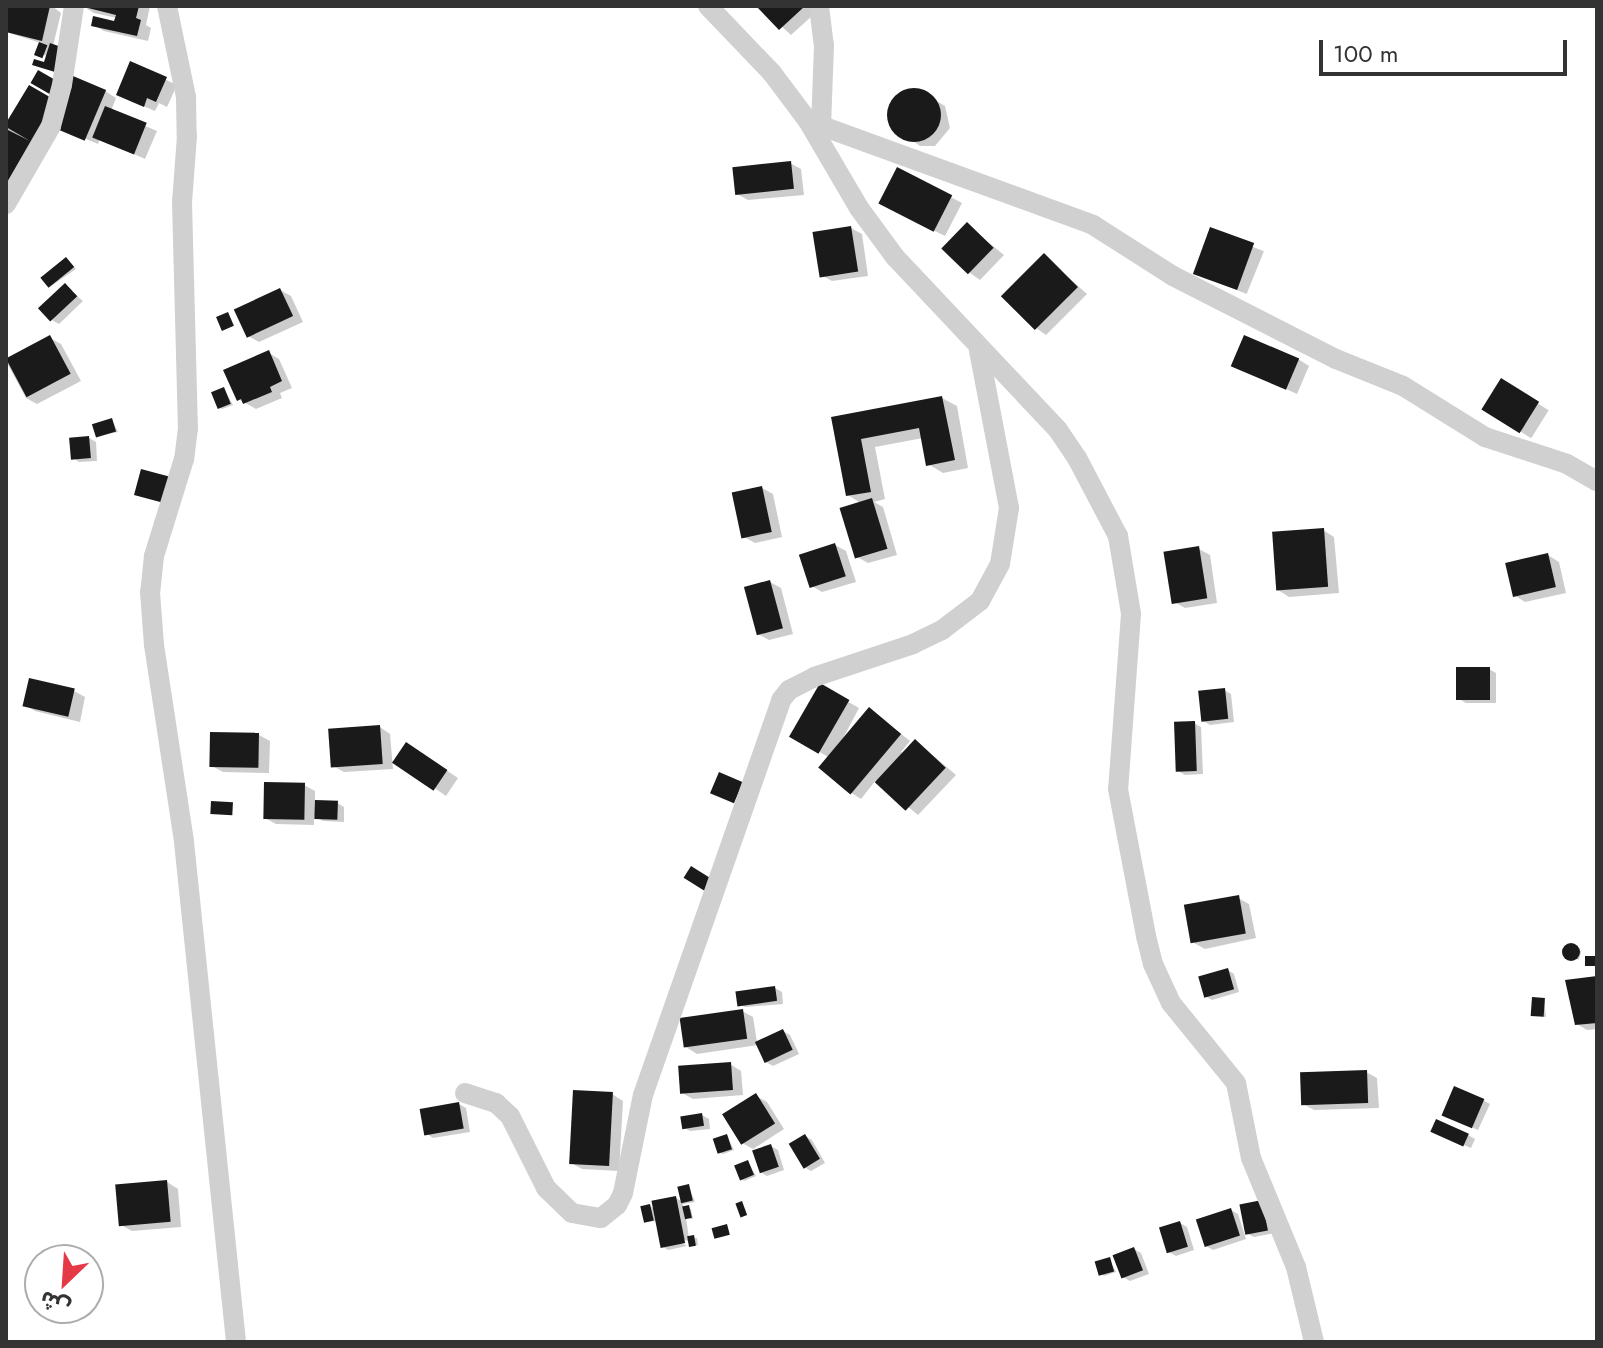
<!DOCTYPE html>
<meta charset="utf-8">
<style>
body{margin:0}
#map{position:relative;width:1603px;height:1348px;overflow:hidden;background:#fff;font-family:Jost,"Noto Sans Arabic",sans-serif}
div>[style]{position:absolute}
[style*='--x']{left:calc(var(--x)*1px);top:calc(var(--y)*1px);width:calc(var(--w)*1px);rotate:calc(var(--a)*1deg)}
.shadow>*{inset:0;background:#0003;transform-origin:0 0}
.building>*{inset:0;background:#1a1a1a;transform-origin:0 0}
.round{border-radius:50%}
.minor>*{height:20px;margin:-10px;padding:0 10px;transform-origin:10px;border-radius:10px;background:#d0d0d0}
span{translate:-50% -50%;white-space:nowrap;text-align:center;line-height:1.15;-webkit-text-stroke:8px #fff;paint-order:stroke}
.frame{position:absolute;inset:0;border:8px solid #333;pointer-events:none}
.north{position:absolute;left:24px;top:1244px;width:80px;height:80px;box-sizing:border-box;background:#fff;border:2px solid #adadad;border-radius:50%;rotate:205deg;font-size:22px;font-weight:700;line-height:32px;text-align:center;color:#333}
.north::after{content:'';display:block;margin:auto;width:28px;height:36px;background:#e63946;clip-path:polygon(50% 0,100% 100%,50% 72%,0 100%)}
.scale{position:absolute;left:1319px;top:40px;width:248px;height:36px;box-sizing:border-box;border:4px solid #333;border-top:0;padding-left:10px;font-size:24px;line-height:28px;white-space:nowrap;color:#333;-webkit-text-stroke:6px #fff;paint-order:stroke}
</style>
<div id="map">
<div class="shadow">
<div style="clip-path:polygon(10px 6px,52px 6px,61px 13px,53px 46px,62px 75px,35px 64px,45px 65px,53px 58px,38px 53px,41px 43px,6px 32px,6px 9px)"></div>
<div style="clip-path:polygon(83px 6px,150px 6px,146px 25px,151px 28px,148px 41px,104px 31px,93px 25px,116px 23px,117px 18px,94px 13px)"></div>
<div style="clip-path:polygon(759px 6px,823px 6px,791px 35px)"></div>
<div style="clip-path:polygon(132px 64px,177px 85px,167px 107px,159px 103px,155px 111px,129px 100px)"></div>
<div style="clip-path:polygon(105px 91px,116px 98px,111px 111px,157px 131px,145px 159px,100px 139px,98px 144px,60px 128px,6px 193px,6px 123px)"></div>
<div style="clip-path:polygon(920px 91px,945px 106px,950px 128px,935px 146px,920px 146px,890px 124px,889px 109px,897px 96px)"></div>
<div style="clip-path:polygon(790px 163px,801px 169px,804px 195px,748px 200px,737px 194px)"></div>
<div style="clip-path:polygon(898px 169px,962px 203px,945px 236px,891px 209px)"></div>
<div style="clip-path:polygon(967px 225px,1004px 255px,980px 280px,970px 273px)"></div>
<div style="clip-path:polygon(851px 228px,862px 234px,868px 276px,832px 281px,821px 275px)"></div>
<div style="left:1211px;top:230px;width:57px;height:46px;rotate:22deg"></div>
<div style="clip-path:polygon(1044px 256px,1087px 294px,1046px 335px,1036px 328px)"></div>
<div style="clip-path:polygon(69px 261px,76px 269px,51px 286px)"></div>
<div style="clip-path:polygon(65px 286px,83px 301px,59px 324px,52px 320px)"></div>
<div style="clip-path:polygon(280px 290px,291px 296px,303px 322px,259px 342px,248px 336px)"></div>
<div style="clip-path:polygon(50px 338px,61px 344px,81px 381px,37px 404px,26px 398px,6px 361px)"></div>
<div style="clip-path:polygon(269px 353px,279px 359px,292px 388px,280px 393px,282px 398px,256px 409px,238px 399px)"></div>
<div style="clip-path:polygon(1298px 359px,1309px 366px,1297px 394px,1233px 365px)"></div>
<div style="left:1502px;top:381px;width:55px;height:33px;rotate:32deg"></div>
<div style="clip-path:polygon(224px 389px,233px 405px,222px 409px,220px 408px)"></div>
<div style="clip-path:polygon(942px 398px,957px 406px,968px 468px,943px 473px,928px 464px,923px 438px,875px 447px,885px 499px,874px 502px,883px 507px,897px 555px,868px 563px,857px 557px,862px 504px,848px 495px,833px 418px)"></div>
<div style="clip-path:polygon(112px 420px,118px 432px,97px 436px)"></div>
<div style="clip-path:polygon(89px 438px,96px 442px,97px 461px,79px 462px,73px 458px)"></div>
<div style="clip-path:polygon(762px 488px,773px 494px,782px 537px,755px 543px,744px 537px)"></div>
<div style="clip-path:polygon(1323px 530px,1334px 537px,1339px 593px,1289px 597px,1278px 590px)"></div>
<div style="clip-path:polygon(835px 545px,846px 551px,856px 582px,822px 592px,812px 586px)"></div>
<div style="clip-path:polygon(1199px 549px,1210px 555px,1217px 603px,1185px 608px,1174px 602px)"></div>
<div style="clip-path:polygon(1548px 555px,1559px 562px,1566px 593px,1525px 602px,1514px 595px)"></div>
<div style="clip-path:polygon(770px 582px,781px 588px,793px 634px,769px 640px,758px 634px)"></div>
<div style="clip-path:polygon(1489px 669px,1496px 673px,1496px 703px,1466px 703px,1459px 699px)"></div>
<div style="clip-path:polygon(821px 686px,859px 708px,840px 744px,870px 709px,910px 741px,901px 752px,904px 754px,916px 741px,956px 775px,918px 815px,876px 780px,861px 799px,850px 792px,828px 757px,791px 735px)"></div>
<div style="clip-path:polygon(1224px 690px,1231px 694px,1234px 722px,1210px 725px,1203px 721px)"></div>
<div style="clip-path:polygon(74px 691px,85px 697px,80px 722px,35px 711px,25px 705px)"></div>
<div style="clip-path:polygon(1194px 723px,1201px 727px,1203px 774px,1185px 775px,1178px 771px)"></div>
<div style="clip-path:polygon(380px 727px,390px 734px,393px 769px,344px 772px,333px 766px)"></div>
<div style="clip-path:polygon(259px 735px,270px 741px,269px 773px,223px 772px,212px 766px)"></div>
<div style="clip-path:polygon(417px 751px,458px 778px,446px 796px,436px 789px)"></div>
<div style="clip-path:polygon(304px 785px,315px 791px,315px 802px,337px 803px,344px 807px,344px 822px,323px 821px,314px 816px,314px 825px,276px 824px,265px 818px)"></div>
<div style="clip-path:polygon(1238px 898px,1249px 904px,1256px 938px,1205px 949px,1194px 943px)"></div>
<div style="left:1568px;top:947px;width:14px;height:9px;rotate:17deg"></div>
<div style="clip-path:polygon(1228px 970px,1234px 974px,1239px 992px,1212px 1000px,1205px 996px)"></div>
<div style="clip-path:polygon(1597px 978px,1597px 1029px,1587px 1030px,1577px 1024px)"></div>
<div style="clip-path:polygon(775px 988px,782px 992px,783px 1004px,745px 1007px,738px 1003px)"></div>
<div style="clip-path:polygon(1544px 1000px,1546px 1017px,1533px 1015px)"></div>
<div style="clip-path:polygon(742px 1011px,753px 1017px,757px 1042px,783px 1031px,790px 1035px,799px 1054px,773px 1066px,766px 1062px,758px 1045px,697px 1054px,686px 1047px)"></div>
<div style="clip-path:polygon(730px 1064px,741px 1071px,743px 1095px,693px 1099px,682px 1093px)"></div>
<div style="clip-path:polygon(1366px 1072px,1377px 1078px,1379px 1108px,1314px 1110px,1303px 1104px)"></div>
<div style="clip-path:polygon(612px 1094px,623px 1101px,619px 1171px,582px 1169px,571px 1163px)"></div>
<div style="clip-path:polygon(756px 1096px,767px 1102px,784px 1129px,753px 1149px,742px 1143px)"></div>
<div style="clip-path:polygon(1483px 1100px,1490px 1104px,1478px 1130px,1450px 1118px)"></div>
<div style="clip-path:polygon(459px 1104px,466px 1108px,470px 1132px,433px 1138px,427px 1134px)"></div>
<div style="clip-path:polygon(702px 1115px,709px 1119px,710px 1129px,690px 1131px,683px 1127px)"></div>
<div style="clip-path:polygon(1440px 1135px,1468px 1135px,1475px 1139px,1471px 1148px)"></div>
<div style="clip-path:polygon(727px 1136px,734px 1150px,723px 1154px,720px 1153px)"></div>
<div style="clip-path:polygon(805px 1136px,812px 1140px,825px 1163px,811px 1171px,804px 1167px)"></div>
<div style="clip-path:polygon(771px 1146px,778px 1150px,784px 1170px,767px 1176px,760px 1172px)"></div>
<div style="clip-path:polygon(748px 1162px,756px 1176px,744px 1181px,742px 1179px)"></div>
<div style="clip-path:polygon(167px 1182px,178px 1189px,181px 1227px,132px 1231px,121px 1225px)"></div>
<div style="clip-path:polygon(689px 1187px,695px 1202px,683px 1204px,684px 1208px,691px 1209px,693px 1219px,686px 1218px,689px 1238px,697px 1238px,698px 1246px,677px 1236px,675px 1239px,687px 1246px,668px 1250px,662px 1246px,657px 1221px,646px 1222px,650px 1206px,655px 1209px,676px 1198px,683px 1202px)"></div>
<div style="clip-path:polygon(1262px 1202px,1274px 1233px,1254px 1237px,1246px 1233px)"></div>
<div style="clip-path:polygon(1231px 1210px,1238px 1214px,1246px 1239px,1213px 1250px,1206px 1246px)"></div>
<div style="clip-path:polygon(1180px 1223px,1187px 1227px,1194px 1250px,1176px 1256px,1169px 1252px)"></div>
<div style="clip-path:polygon(1134px 1249px,1141px 1253px,1149px 1274px,1130px 1281px,1123px 1277px)"></div>
<div style="clip-path:polygon(1109px 1259px,1116px 1272px,1104px 1276px,1101px 1274px)"></div>
</div>
<div class="building">
<div style="clip-path:polygon(6px 6px,50px 6px,42px 41px,6px 32px)"></div>
<div style="clip-path:polygon(80px 6px,139px 6px,136px 18px,141px 20px,137px 36px,91px 26px,93px 16px,114px 21px,116px 15px)"></div>
<div style="clip-path:polygon(756px 6px,805px 6px,779px 30px)"></div>
<div style="left:39px;top:42px;width:9px;height:14px;rotate:21deg"></div>
<div style="clip-path:polygon(50px 43px,64px 48px,55px 72px,32px 65px,34px 59px,44px 62px)"></div>
<div style="clip-path:polygon(130px 61px,167px 77px,156px 102px,147px 98px,144px 107px,116px 95px)"></div>
<div style="left:38px;top:70px;width:24px;height:15px;rotate:30deg"></div>
<div style="left:73px;top:76px;width:36px;height:55px;rotate:23deg"></div>
<div style="clip-path:polygon(29px 85px,55px 100px,6px 190px,6px 129px,30px 141px,6px 127px,6px 123px)"></div>
<div class="round" style="left:887px;top:88px;width:54px;height:54px"></div>
<div style="left:105px;top:106px;width:45px;height:34px;rotate:22deg"></div>
<div style="left:791px;top:161px;width:28px;height:59px;rotate:84deg"></div>
<div style="left:897px;top:167px;width:62px;height:41px;rotate:27deg"></div>
<div style="left:967px;top:222px;width:37px;height:37px;rotate:44deg"></div>
<div style="left:851px;top:226px;width:46px;height:39px;rotate:81deg"></div>
<div style="left:1210px;top:227px;width:47px;height:50px;rotate:20deg"></div>
<div style="left:1044px;top:253px;width:48px;height:61px;rotate:45deg"></div>
<div style="left:66px;top:257px;width:13px;height:33px;rotate:51deg"></div>
<div style="left:65px;top:283px;width:18px;height:37px;rotate:47deg"></div>
<div style="left:280px;top:288px;width:31px;height:51px;rotate:65deg"></div>
<div style="left:228px;top:312px;width:15px;height:13px;rotate:67deg"></div>
<div style="left:50px;top:335px;width:44px;height:50px;rotate:62deg"></div>
<div style="left:1244px;top:335px;width:60px;height:34px;rotate:23deg"></div>
<div style="clip-path:polygon(269px 350px,282px 381px,270px 387px,272px 392px,243px 404px,241px 399px,237px 401px,223px 370px)"></div>
<div style="left:1501px;top:378px;width:45px;height:37px;rotate:32deg"></div>
<div style="left:224px;top:387px;width:18px;height:14px;rotate:68deg"></div>
<div style="clip-path:polygon(942px 396px,955px 460px,926px 466px,919px 428px,861px 439px,871px 492px,846px 496px,831px 417px)"></div>
<div style="left:112px;top:418px;width:14px;height:21px;rotate:73deg"></div>
<div style="left:89px;top:436px;width:22px;height:20px;rotate:85deg"></div>
<div style="left:141px;top:469px;width:30px;height:27px;rotate:15deg"></div>
<div style="left:762px;top:486px;width:47px;height:31px;rotate:78deg"></div>
<div style="left:872px;top:498px;width:53px;height:34px;rotate:73deg"></div>
<div style="left:1324px;top:528px;width:59px;height:52px;rotate:86deg"></div>
<div style="left:835px;top:543px;width:35px;height:38px;rotate:72deg"></div>
<div style="left:1199px;top:546px;width:53px;height:36px;rotate:81deg"></div>
<div style="left:1548px;top:553px;width:35px;height:44px;rotate:77deg"></div>
<div style="left:770px;top:580px;width:50px;height:27px;rotate:75deg"></div>
<div style="left:1456px;top:667px;width:34px;height:33px"></div>
<div style="left:29px;top:678px;width:47px;height:29px;rotate:13deg"></div>
<div style="left:820px;top:683px;width:34px;height:62px;rotate:30deg"></div>
<div style="left:1225px;top:688px;width:31px;height:27px;rotate:84deg"></div>
<div style="left:869px;top:707px;width:42px;height:79px;rotate:40deg"></div>
<div style="left:1195px;top:721px;width:50px;height:21px;rotate:88deg"></div>
<div style="left:380px;top:725px;width:39px;height:52px;rotate:86deg"></div>
<div style="left:210px;top:732px;width:49px;height:35px;rotate:1deg"></div>
<div style="left:915px;top:739px;width:42px;height:59px;rotate:43deg"></div>
<div style="left:406px;top:742px;width:50px;height:25px;rotate:34deg"></div>
<div style="left:719px;top:772px;width:26px;height:23px;rotate:23deg"></div>
<div style="left:264px;top:782px;width:41px;height:37px;rotate:1deg"></div>
<div style="left:315px;top:800px;width:23px;height:19px;rotate:2deg"></div>
<div style="left:211px;top:801px;width:22px;height:13px;rotate:3deg"></div>
<div style="left:691px;top:866px;width:25px;height:14px;rotate:32deg"></div>
<div style="left:1239px;top:895px;width:39px;height:56px;rotate:80deg"></div>
<div class="round" style="left:1562px;top:943px;width:18px;height:18px"></div>
<div style="left:1597px;top:956px;width:10px;height:12px;rotate:90deg"></div>
<div style="left:1228px;top:968px;width:22px;height:31px;rotate:74deg"></div>
<div style="clip-path:polygon(1597px 976px,1597px 1023px,1575px 1025px,1565px 980px)"></div>
<div style="left:775px;top:986px;width:15px;height:40px;rotate:82deg"></div>
<div style="left:1532px;top:997px;width:13px;height:19px;rotate:4deg"></div>
<div style="left:743px;top:1009px;width:30px;height:64px;rotate:82deg"></div>
<div style="left:783px;top:1029px;width:23px;height:31px;rotate:65deg"></div>
<div style="left:731px;top:1062px;width:28px;height:53px;rotate:86deg"></div>
<div style="left:1367px;top:1070px;width:33px;height:67px;rotate:88deg"></div>
<div style="left:1454px;top:1086px;width:33px;height:32px;rotate:23deg"></div>
<div style="left:573px;top:1090px;width:40px;height:74px;rotate:3deg"></div>
<div style="left:756px;top:1093px;width:36px;height:40px;rotate:58deg"></div>
<div style="left:459px;top:1102px;width:27px;height:40px;rotate:80deg"></div>
<div style="left:702px;top:1113px;width:13px;height:22px;rotate:81deg"></div>
<div style="left:1436px;top:1119px;width:36px;height:14px;rotate:24deg"></div>
<div style="left:727px;top:1134px;width:16px;height:15px;rotate:72deg"></div>
<div style="left:805px;top:1134px;width:29px;height:19px;rotate:59deg"></div>
<div style="left:771px;top:1144px;width:24px;height:20px;rotate:71deg"></div>
<div style="left:748px;top:1160px;width:16px;height:15px;rotate:68deg"></div>
<div style="left:167px;top:1180px;width:42px;height:52px;rotate:85deg"></div>
<div style="left:689px;top:1184px;width:17px;height:12px;rotate:77deg"></div>
<div style="left:676px;top:1196px;width:48px;height:25px;rotate:79deg"></div>
<div style="left:1262px;top:1200px;width:31px;height:23px;rotate:79deg"></div>
<div style="left:742px;top:1201px;width:15px;height:7px;rotate:70deg"></div>
<div style="left:650px;top:1204px;width:17px;height:10px;rotate:77deg"></div>
<div style="left:689px;top:1205px;width:13px;height:7px;rotate:77deg"></div>
<div style="left:1231px;top:1208px;width:29px;height:37px;rotate:72deg"></div>
<div style="left:1180px;top:1221px;width:27px;height:22px;rotate:73deg"></div>
<div style="left:727px;top:1224px;width:11px;height:16px;rotate:75deg"></div>
<div style="left:694px;top:1235px;width:11px;height:7px;rotate:80deg"></div>
<div style="left:1134px;top:1247px;width:25px;height:23px;rotate:69deg"></div>
<div style="left:1110px;top:1257px;width:15px;height:16px;rotate:74deg"></div>
</div>
<div class="minor">
<div style="--x:167;--y:6;--w:93;--a:78.2"></div>
<div style="--x:186;--y:97;--w:39;--a:89"></div>
<div style="--x:187;--y:136;--w:66;--a:94.3"></div>
<div style="--x:182;--y:202;--w:226;--a:88.5"></div>
<div style="--x:188;--y:428;--w:31;--a:97"></div>
<div style="--x:184;--y:459;--w:102;--a:107.2"></div>
<div style="--x:154;--y:556;--w:36;--a:96"></div>
<div style="--x:150;--y:592;--w:53;--a:85.7"></div>
<div style="--x:154;--y:645;--w:199;--a:81.3"></div>
<div style="--x:184;--y:842;--w:503;--a:84.06"></div>
<div style="--x:708;--y:6;--w:93;--a:46.3"></div>
<div style="--x:772;--y:73;--w:60;--a:53.1"></div>
<div style="--x:808;--y:121;--w:101;--a:59.6"></div>
<div style="--x:859;--y:208;--w:61;--a:53.7"></div>
<div style="--x:895;--y:257;--w:238;--a:46.7"></div>
<div style="--x:1058;--y:430;--w:34;--a:56"></div>
<div style="--x:1077;--y:458;--w:88;--a:62.3"></div>
<div style="--x:1118;--y:536;--w:79;--a:80.5"></div>
<div style="--x:1131;--y:614;--w:175;--a:94.2"></div>
<div style="--x:1118;--y:789;--w:150;--a:79.2"></div>
<div style="--x:1146;--y:936;--w:29;--a:76"></div>
<div style="--x:1153;--y:964;--w:43;--a:65.2"></div>
<div style="--x:1171;--y:1003;--w:103;--a:50.9"></div>
<div style="--x:1236;--y:1083;--w:76;--a:78.7"></div>
<div style="--x:1251;--y:1158;--w:118;--a:67.6"></div>
<div style="--x:1296;--y:1267;--w:77;--a:76.5"></div>
<div style="--x:819;--y:6;--w:39;--a:83"></div>
<div style="--x:824;--y:45;--w:80;--a:92.1"></div>
<div style="--x:808;--y:121;--w:303;--a:20"></div>
<div style="--x:1093;--y:225;--w:95;--a:32.5"></div>
<div style="--x:1173;--y:276;--w:183;--a:27"></div>
<div style="--x:1336;--y:359;--w:72;--a:21.9"></div>
<div style="--x:1403;--y:386;--w:97;--a:31.9"></div>
<div style="--x:1485;--y:437;--w:86;--a:18.2"></div>
<div style="--x:1567;--y:464;--w:34;--a:30"></div>
<div style="--x:6;--y:204;--w:90;--a:-60"></div>
<div style="--x:51;--y:126;--w:42;--a:-75"></div>
<div style="--x:62;--y:85;--w:80;--a:-81.4"></div>
<div style="--x:465;--y:1093;--w:33;--a:18"></div>
<div style="--x:496;--y:1103;--w:19;--a:43"></div>
<div style="--x:510;--y:1116;--w:80;--a:63.4"></div>
<div style="--x:546;--y:1188;--w:36;--a:44"></div>
<div style="--x:572;--y:1213;--w:29;--a:10"></div>
<div style="--x:601;--y:1218;--w:21;--a:-39"></div>
<div style="--x:617;--y:1205;--w:13;--a:-63"></div>
<div style="--x:623;--y:1193;--w:100;--a:-78.5"></div>
<div style="--x:643;--y:1095;--w:418;--a:-70.7"></div>
<div style="--x:781;--y:700;--w:13;--a:-51"></div>
<div style="--x:789;--y:690;--w:28;--a:-27"></div>
<div style="--x:814;--y:677;--w:104;--a:-18.4"></div>
<div style="--x:913;--y:644;--w:32;--a:-26"></div>
<div style="--x:942;--y:630;--w:48;--a:-37.3"></div>
<div style="--x:980;--y:601;--w:42;--a:-61.6"></div>
<div style="--x:1000;--y:564;--w:57;--a:-80.9"></div>
<div style="--x:1009;--y:508;--w:161;--a:-100.8"></div>
</div>
<div class="frame"></div>
<div class="north">ش</div>
<div class="scale">100 m</div>
</div>
